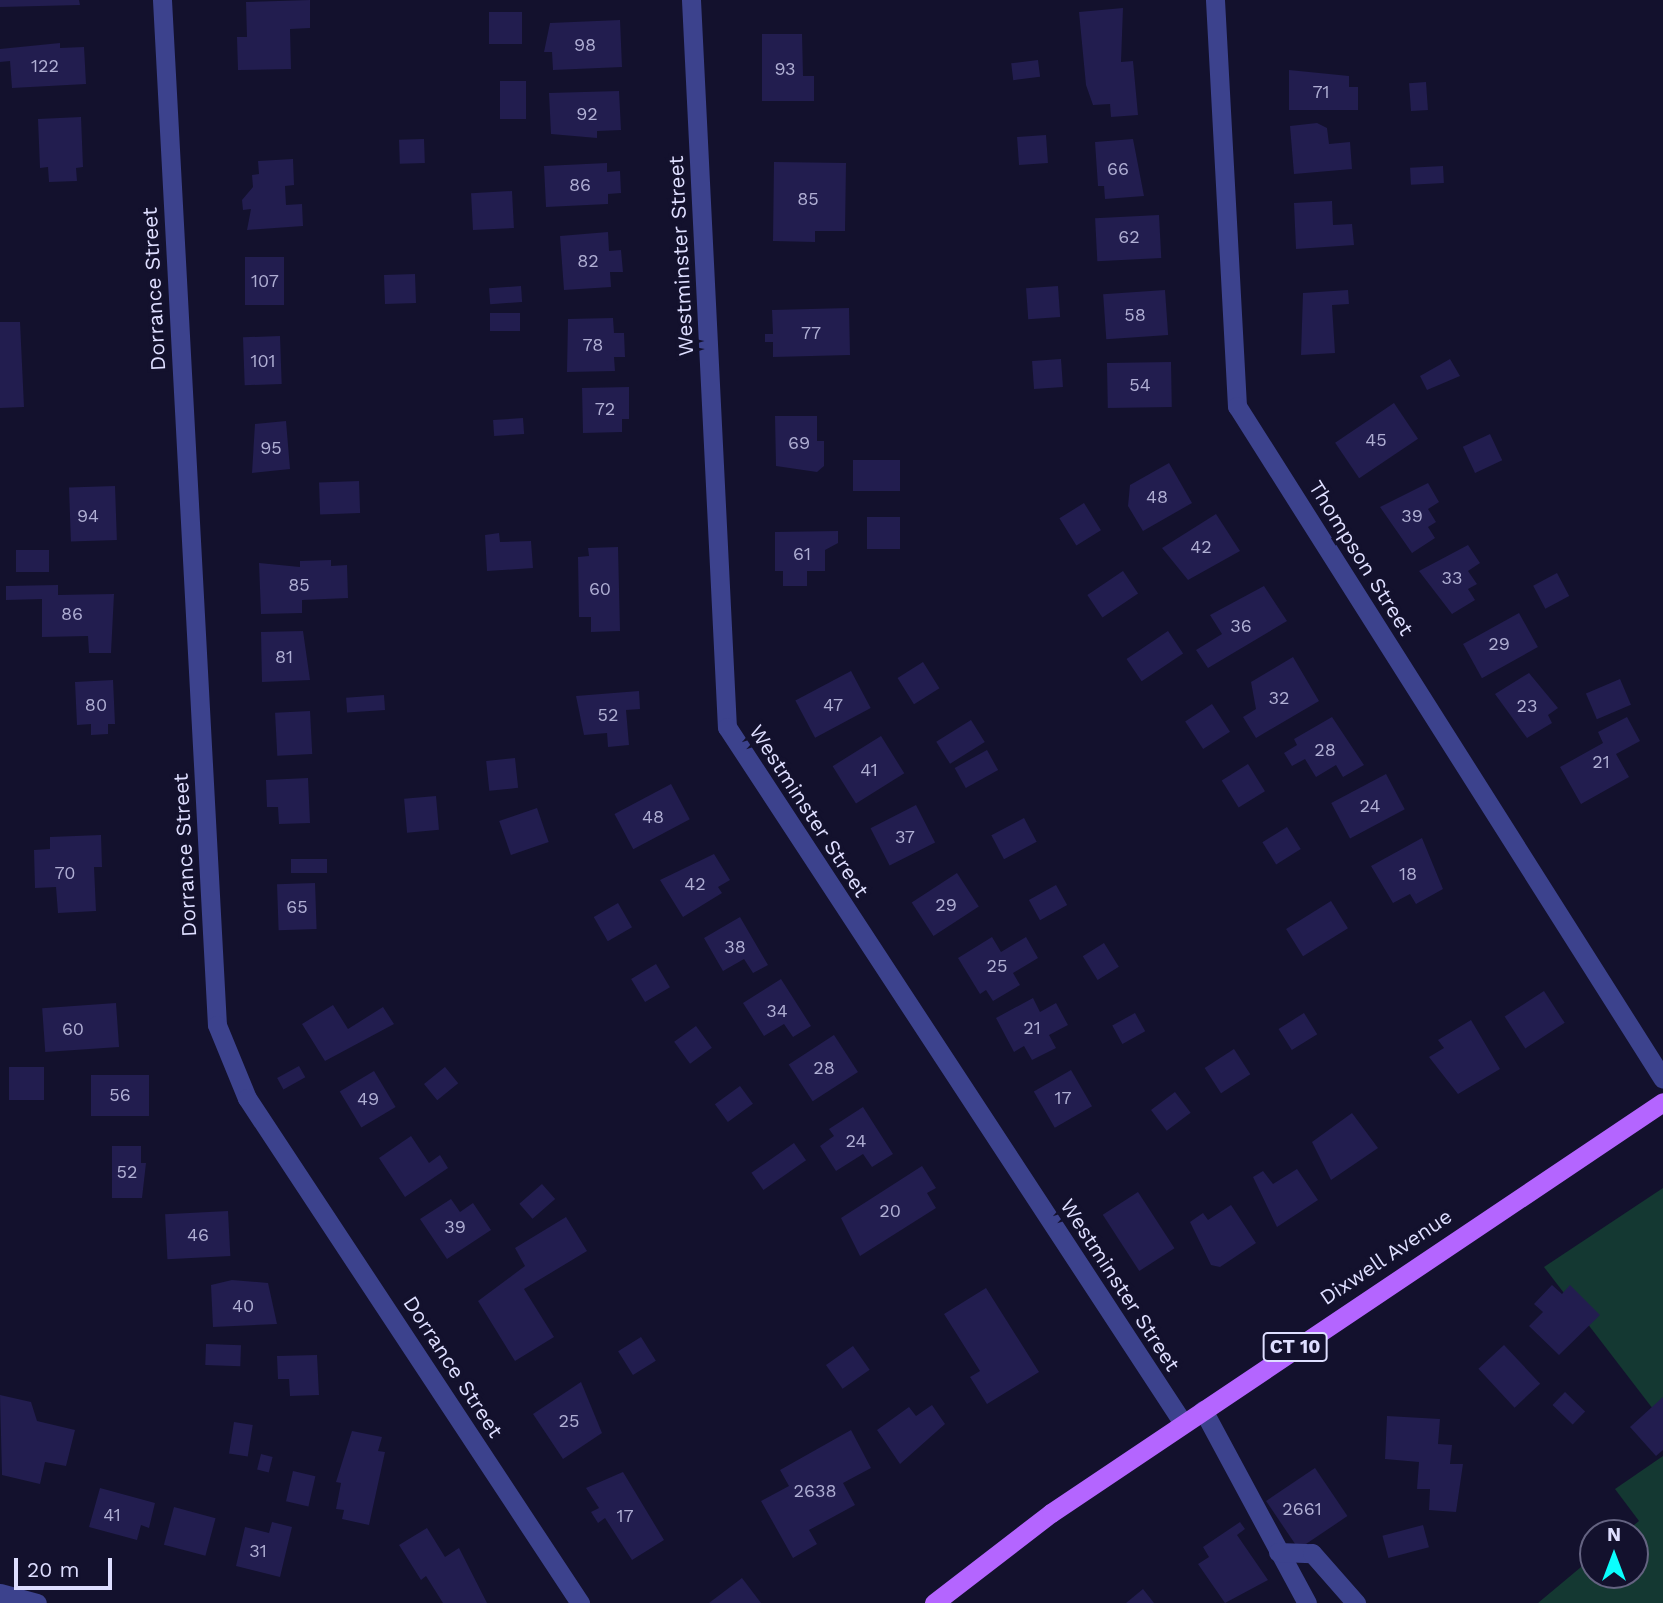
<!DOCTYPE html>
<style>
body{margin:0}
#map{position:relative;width:1663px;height:1603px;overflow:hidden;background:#13112d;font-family:"Work Sans",sans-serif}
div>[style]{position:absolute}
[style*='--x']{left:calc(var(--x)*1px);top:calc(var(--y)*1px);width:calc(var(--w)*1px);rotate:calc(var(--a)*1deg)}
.green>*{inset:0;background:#143832}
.building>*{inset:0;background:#221d4f;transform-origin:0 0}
.service>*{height:19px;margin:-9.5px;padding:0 9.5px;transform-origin:9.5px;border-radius:9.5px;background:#3c428d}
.minor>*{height:19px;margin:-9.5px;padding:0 9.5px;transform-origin:9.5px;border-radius:9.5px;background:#3c428d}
.tertiary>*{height:19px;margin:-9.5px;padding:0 9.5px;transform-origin:9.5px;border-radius:9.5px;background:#3c428d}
.primary>*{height:19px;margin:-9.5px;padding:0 9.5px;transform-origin:9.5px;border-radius:9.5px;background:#b465ff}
span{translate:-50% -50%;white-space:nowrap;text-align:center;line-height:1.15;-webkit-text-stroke:7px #13112d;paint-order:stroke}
.number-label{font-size:18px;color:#afaed3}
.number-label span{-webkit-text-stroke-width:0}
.shield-label span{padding:2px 5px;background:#13112d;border:2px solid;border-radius:5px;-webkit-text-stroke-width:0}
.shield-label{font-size:19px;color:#dedeff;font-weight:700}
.street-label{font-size:21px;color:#dedeff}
.north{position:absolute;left:1579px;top:1519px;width:70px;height:70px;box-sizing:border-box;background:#13112d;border:2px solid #646381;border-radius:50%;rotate:0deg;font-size:19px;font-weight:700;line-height:28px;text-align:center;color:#dedeff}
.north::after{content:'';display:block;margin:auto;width:24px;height:32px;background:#0afffd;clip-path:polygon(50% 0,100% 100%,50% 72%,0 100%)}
.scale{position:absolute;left:14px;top:1558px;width:98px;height:32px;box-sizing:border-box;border:4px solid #dedeff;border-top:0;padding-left:9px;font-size:21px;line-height:24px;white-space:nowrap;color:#dedeff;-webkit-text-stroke:5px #13112d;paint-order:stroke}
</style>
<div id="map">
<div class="green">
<div style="clip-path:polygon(1663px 1188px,1663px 1422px,1544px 1267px)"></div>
<div style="clip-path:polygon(1663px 1456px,1663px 1603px,1538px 1603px,1593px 1557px,1593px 1575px,1635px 1575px,1635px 1533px,1624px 1533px,1639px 1521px,1615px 1489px)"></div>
</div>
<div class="building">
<div style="clip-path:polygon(0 0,79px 0,80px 5px,0 7px)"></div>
<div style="clip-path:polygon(310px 0,310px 28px,290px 29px,291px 69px,238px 70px,237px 37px,247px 37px,246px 2px)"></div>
<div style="clip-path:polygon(1123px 8px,1121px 62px,1133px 61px,1138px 115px,1111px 117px,1110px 104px,1093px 105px,1086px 85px,1079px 12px)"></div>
<div style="left:489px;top:12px;width:33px;height:32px"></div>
<div style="clip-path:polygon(620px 20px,622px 67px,553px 70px,552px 52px,544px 52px,550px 23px)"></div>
<div style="clip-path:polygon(762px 34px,802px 34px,803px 76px,814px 76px,814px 101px,762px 101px)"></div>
<div style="clip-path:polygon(60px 43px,60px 48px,84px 47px,86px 84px,12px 88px,10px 61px,0 62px,0 49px)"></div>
<div style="left:1038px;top:60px;width:17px;height:27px;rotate:83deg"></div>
<div style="clip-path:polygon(1289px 70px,1349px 76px,1349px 87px,1358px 87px,1358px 110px,1289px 110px)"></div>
<div style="left:500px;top:81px;width:26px;height:38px"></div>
<div style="left:1426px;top:82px;width:28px;height:17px;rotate:86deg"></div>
<div style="clip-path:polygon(619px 91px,621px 130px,597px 131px,597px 138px,551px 134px,549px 93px)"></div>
<div style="clip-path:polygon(81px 117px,83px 167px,76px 168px,77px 181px,49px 182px,48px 167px,40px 168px,38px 119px)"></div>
<div style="clip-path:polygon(1317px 123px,1327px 128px,1329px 144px,1350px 142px,1352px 169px,1294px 174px,1290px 126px)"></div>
<div style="left:1046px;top:135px;width:28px;height:29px;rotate:86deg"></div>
<div style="left:424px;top:139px;width:24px;height:25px;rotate:88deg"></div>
<div style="clip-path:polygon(1133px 139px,1144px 196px,1105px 199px,1104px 186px,1098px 186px,1095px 142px)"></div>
<div style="clip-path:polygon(293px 159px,294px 185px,285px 186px,286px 205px,302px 204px,303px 226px,247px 230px,251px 209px,243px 210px,242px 200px,253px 187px,252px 175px,259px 174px,258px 161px)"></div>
<div style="clip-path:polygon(774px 162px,846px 163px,845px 231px,815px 231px,815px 242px,773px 241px)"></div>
<div style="clip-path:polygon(607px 163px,607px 172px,620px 171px,621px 193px,608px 194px,608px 204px,546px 207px,544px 166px)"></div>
<div style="left:1443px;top:166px;width:17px;height:33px;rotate:87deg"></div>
<div style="left:512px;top:191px;width:37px;height:41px;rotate:87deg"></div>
<div style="clip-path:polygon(1332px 201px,1333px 225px,1352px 224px,1354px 245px,1296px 249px,1294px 203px)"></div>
<div style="left:1159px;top:215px;width:43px;height:64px;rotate:87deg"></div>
<div style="clip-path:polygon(608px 232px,609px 251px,621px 250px,623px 272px,610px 272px,611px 287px,564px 290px,560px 236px)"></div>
<div style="left:245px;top:257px;width:39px;height:48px"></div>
<div style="left:415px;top:274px;width:29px;height:31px;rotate:88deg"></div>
<div style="left:521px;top:286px;width:16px;height:32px;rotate:86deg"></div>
<div style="left:1058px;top:286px;width:31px;height:32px;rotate:86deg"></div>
<div style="left:1165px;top:290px;width:45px;height:62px;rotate:86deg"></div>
<div style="clip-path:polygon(1348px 290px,1349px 304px,1332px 305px,1335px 353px,1301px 355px,1303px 293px)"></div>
<div style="clip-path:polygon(849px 308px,850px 355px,773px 357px,773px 342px,765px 342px,765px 334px,773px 334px,772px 310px)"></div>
<div style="left:520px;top:313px;width:18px;height:30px;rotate:90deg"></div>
<div style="clip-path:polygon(613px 318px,614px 333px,624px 333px,625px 357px,614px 357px,615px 371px,567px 372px,568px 319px)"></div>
<div style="clip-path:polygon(0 322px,20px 322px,24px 407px,0 408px)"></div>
<div style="left:280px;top:336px;width:48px;height:37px;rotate:88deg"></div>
<div style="left:1061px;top:359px;width:28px;height:29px;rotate:86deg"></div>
<div style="clip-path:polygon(1450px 359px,1460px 376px,1427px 390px,1420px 376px)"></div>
<div style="left:1171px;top:362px;width:45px;height:64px;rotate:89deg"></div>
<div style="clip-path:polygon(629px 387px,629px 419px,622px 419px,622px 432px,583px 433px,582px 388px)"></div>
<div style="left:1394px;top:403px;width:43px;height:71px;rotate:56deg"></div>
<div style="clip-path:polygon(775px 416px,817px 416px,817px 441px,824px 441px,824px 466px,817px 472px,776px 466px)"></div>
<div style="left:523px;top:418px;width:16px;height:30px;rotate:86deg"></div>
<div style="clip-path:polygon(286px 421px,290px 469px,252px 473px,255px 424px)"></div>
<div style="left:1490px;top:434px;width:29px;height:30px;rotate:65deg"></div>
<div style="left:853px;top:460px;width:47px;height:31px"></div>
<div style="clip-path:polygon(1169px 463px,1192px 503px,1143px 531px,1128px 506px,1130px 485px)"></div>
<div style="left:359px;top:481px;width:32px;height:40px;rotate:88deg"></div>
<div style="clip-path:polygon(1428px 483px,1439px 502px,1428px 509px,1436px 522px,1428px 527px,1435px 538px,1412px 553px,1380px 507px)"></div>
<div style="left:115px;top:486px;width:54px;height:46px;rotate:88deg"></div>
<div style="left:1084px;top:503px;width:32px;height:29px;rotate:58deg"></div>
<div style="clip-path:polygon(1216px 514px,1240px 551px,1188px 580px,1162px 548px)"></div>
<div style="left:867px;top:517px;width:33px;height:32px"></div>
<div style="clip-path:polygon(838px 531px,838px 543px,825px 550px,825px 571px,807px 571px,807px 586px,783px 586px,783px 571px,775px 571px,775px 532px)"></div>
<div style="clip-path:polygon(499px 533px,500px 542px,531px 541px,533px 568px,487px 571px,485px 535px)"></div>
<div style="clip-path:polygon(1468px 545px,1480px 563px,1468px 571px,1477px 584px,1468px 589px,1475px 600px,1452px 614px,1419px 571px)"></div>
<div style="clip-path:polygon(618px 547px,620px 631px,591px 632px,591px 617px,579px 617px,578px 557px,589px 556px,588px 548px)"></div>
<div style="left:16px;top:550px;width:33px;height:22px"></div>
<div style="clip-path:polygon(331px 560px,331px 566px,347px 565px,348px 598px,302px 600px,302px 613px,261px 614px,259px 563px,300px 567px,300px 561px)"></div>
<div style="left:1123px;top:571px;width:27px;height:43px;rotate:56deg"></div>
<div style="left:1557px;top:573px;width:26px;height:27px;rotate:62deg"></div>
<div style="clip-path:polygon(58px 585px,58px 595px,114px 594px,111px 653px,89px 653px,88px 636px,42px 637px,42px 599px,6px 600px,6px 586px)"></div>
<div style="clip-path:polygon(1264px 586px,1287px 621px,1208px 668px,1196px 650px,1222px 634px,1210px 615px)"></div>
<div style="left:1519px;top:613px;width:39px;height:64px;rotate:61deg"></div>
<div style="clip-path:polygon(303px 631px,310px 680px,262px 682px,261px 632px)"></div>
<div style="left:1168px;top:631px;width:27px;height:50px;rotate:56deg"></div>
<div style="clip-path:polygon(1293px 657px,1319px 701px,1256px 738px,1243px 717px,1256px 709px,1251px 682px)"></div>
<div style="left:923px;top:662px;width:31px;height:30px;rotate:58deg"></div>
<div style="left:851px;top:671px;width:42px;height:63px;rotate:62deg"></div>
<div style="clip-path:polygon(1529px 673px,1558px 708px,1548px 715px,1552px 723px,1527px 738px,1495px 694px)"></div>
<div style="left:1620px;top:679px;width:28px;height:37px;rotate:67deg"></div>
<div style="clip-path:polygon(113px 680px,115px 724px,108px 724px,108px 734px,91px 735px,91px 724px,77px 725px,75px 682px)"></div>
<div style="clip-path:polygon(639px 691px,640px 709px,626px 710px,629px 745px,608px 747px,607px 733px,584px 735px,576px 696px)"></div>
<div style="left:384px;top:695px;width:15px;height:38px;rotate:86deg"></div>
<div style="left:1212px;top:704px;width:33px;height:32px;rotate:57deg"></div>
<div style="left:310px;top:711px;width:43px;height:35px;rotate:87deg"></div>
<div style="clip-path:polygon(1332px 717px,1364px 765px,1343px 777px,1336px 765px,1316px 777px,1305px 759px,1292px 766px,1284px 753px,1297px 745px,1294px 739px)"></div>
<div style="clip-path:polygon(1627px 717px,1640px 741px,1616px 754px,1629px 777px,1581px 804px,1560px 767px,1603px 743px,1598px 732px)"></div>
<div style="left:971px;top:720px;width:26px;height:41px;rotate:58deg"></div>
<div style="left:881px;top:736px;width:44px;height:57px;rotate:58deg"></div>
<div style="left:987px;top:750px;width:23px;height:37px;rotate:61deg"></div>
<div style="left:515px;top:758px;width:30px;height:29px;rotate:84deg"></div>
<div style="left:1248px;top:764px;width:32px;height:31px;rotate:58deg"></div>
<div style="left:1386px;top:774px;width:40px;height:62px;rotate:62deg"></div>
<div style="clip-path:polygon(308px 778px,310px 823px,279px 824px,278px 807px,267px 807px,266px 780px)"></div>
<div style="left:671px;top:784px;width:40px;height:64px;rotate:62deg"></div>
<div style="left:436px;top:796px;width:34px;height:32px;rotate:85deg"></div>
<div style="left:916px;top:805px;width:42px;height:51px;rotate:63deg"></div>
<div style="left:537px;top:808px;width:36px;height:40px;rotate:71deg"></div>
<div style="left:1024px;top:818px;width:27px;height:37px;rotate:62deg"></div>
<div style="left:1287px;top:827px;width:26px;height:29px;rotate:58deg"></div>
<div style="clip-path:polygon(101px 835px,102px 867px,94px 867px,96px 911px,58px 913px,56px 887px,35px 888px,34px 850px,50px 849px,50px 837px)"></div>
<div style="clip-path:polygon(1422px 838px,1443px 889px,1416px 904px,1410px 894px,1393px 903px,1371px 866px)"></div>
<div style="clip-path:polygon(714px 854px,730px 880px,718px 887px,722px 893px,683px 917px,660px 880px)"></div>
<div style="left:291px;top:859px;width:36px;height:14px"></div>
<div style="left:957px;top:873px;width:40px;height:54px;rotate:57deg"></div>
<div style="left:315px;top:883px;width:46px;height:38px;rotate:88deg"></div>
<div style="left:1056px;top:885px;width:23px;height:31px;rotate:61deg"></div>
<div style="left:1331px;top:901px;width:32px;height:53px;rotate:58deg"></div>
<div style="left:618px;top:903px;width:28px;height:28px;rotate:60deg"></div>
<div style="clip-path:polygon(740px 917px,768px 965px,753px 973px,744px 959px,723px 971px,704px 938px)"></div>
<div style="clip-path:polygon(992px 937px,1001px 952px,1026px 937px,1038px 958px,1013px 973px,1020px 985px,993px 1001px,986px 990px,980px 994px,958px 958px)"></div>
<div style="left:1104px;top:943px;width:28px;height:25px;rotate:58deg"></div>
<div style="left:656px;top:964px;width:27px;height:29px;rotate:59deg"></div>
<div style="clip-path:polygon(781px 979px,811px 1026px,793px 1037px,784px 1024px,764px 1036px,743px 1003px)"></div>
<div style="left:1544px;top:991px;width:38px;height:47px;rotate:57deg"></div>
<div style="clip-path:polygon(1033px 998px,1040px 1012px,1056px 1003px,1068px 1025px,1049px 1035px,1056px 1048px,1032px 1060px,1024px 1046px,1014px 1052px,996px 1018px)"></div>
<div style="left:116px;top:1003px;width:44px;height:74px;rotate:86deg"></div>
<div style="clip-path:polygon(333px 1005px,348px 1029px,383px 1007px,394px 1024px,325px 1061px,302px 1024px)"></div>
<div style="left:1135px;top:1013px;width:21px;height:26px;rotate:61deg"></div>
<div style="left:1304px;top:1013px;width:25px;height:30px;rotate:58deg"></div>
<div style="clip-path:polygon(1471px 1020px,1500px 1069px,1458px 1094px,1429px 1057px,1444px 1048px,1438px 1040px)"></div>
<div style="left:696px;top:1026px;width:27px;height:27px;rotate:54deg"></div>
<div style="left:834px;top:1035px;width:44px;height:54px;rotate:57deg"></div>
<div style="left:1234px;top:1049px;width:30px;height:35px;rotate:57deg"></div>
<div style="left:299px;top:1066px;width:13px;height:25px;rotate:61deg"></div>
<div style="left:9px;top:1067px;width:35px;height:33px"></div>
<div style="left:445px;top:1067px;width:21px;height:27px;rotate:51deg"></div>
<div style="left:1071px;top:1070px;width:42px;height:43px;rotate:60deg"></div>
<div style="left:374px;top:1071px;width:42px;height:40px;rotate:59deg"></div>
<div style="left:91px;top:1075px;width:58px;height:41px"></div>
<div style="left:740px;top:1086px;width:22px;height:31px;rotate:54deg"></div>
<div style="left:1175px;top:1092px;width:26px;height:30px;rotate:53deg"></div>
<div style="clip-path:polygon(863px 1107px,893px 1154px,872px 1167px,863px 1154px,836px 1171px,820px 1146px,834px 1136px,829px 1129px)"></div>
<div style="clip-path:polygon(1352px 1113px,1378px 1148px,1331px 1180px,1312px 1142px)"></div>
<div style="clip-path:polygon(411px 1136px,429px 1163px,440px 1155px,448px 1168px,405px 1197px,379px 1158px)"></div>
<div style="left:794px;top:1143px;width:21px;height:52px;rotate:55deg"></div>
<div style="clip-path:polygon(112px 1146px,141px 1146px,141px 1163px,146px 1163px,142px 1198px,112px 1198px)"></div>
<div style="clip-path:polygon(922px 1166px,936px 1188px,927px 1193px,936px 1208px,860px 1256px,841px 1218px)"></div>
<div style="clip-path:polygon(1297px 1169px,1318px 1200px,1277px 1227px,1253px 1177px,1263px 1171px,1273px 1184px)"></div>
<div style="left:542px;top:1184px;width:20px;height:30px;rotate:49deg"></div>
<div style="left:1138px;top:1192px;width:67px;height:42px;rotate:57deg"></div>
<div style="clip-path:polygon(451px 1199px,460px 1212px,473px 1203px,491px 1230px,447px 1259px,420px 1219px)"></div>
<div style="clip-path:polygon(1231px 1205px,1256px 1243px,1220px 1267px,1211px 1265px,1190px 1222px,1203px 1213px,1208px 1220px)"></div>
<div style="left:228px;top:1211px;width:45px;height:63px;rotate:87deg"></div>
<div style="clip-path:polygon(566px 1217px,587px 1251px,524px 1289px,554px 1337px,515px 1361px,478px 1301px,525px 1266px,515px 1248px)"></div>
<div style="clip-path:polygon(232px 1280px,268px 1283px,277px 1324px,213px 1327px,211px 1285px)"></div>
<div style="clip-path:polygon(1552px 1285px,1562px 1294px,1570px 1285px,1600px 1315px,1559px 1355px,1529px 1326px,1543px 1312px,1534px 1304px)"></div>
<div style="clip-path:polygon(986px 1288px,1039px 1372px,987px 1404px,970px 1377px,980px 1371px,944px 1314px)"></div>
<div style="left:641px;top:1337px;width:28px;height:27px;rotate:58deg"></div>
<div style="left:206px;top:1344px;width:35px;height:21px;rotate:2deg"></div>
<div style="left:1504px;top:1345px;width:53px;height:35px;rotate:47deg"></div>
<div style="left:853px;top:1346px;width:29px;height:33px;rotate:55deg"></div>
<div style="clip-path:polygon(317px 1355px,319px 1395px,290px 1396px,289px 1379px,278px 1379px,277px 1356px)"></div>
<div style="clip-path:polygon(581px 1382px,602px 1433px,563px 1459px,533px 1414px)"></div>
<div style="left:1565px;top:1392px;width:28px;height:18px;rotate:44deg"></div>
<div style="clip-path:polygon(0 1395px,31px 1402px,37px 1421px,75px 1430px,66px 1466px,45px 1462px,40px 1484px,2px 1475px)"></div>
<div style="clip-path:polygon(1663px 1397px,1663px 1450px,1656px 1456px,1630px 1427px)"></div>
<div style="clip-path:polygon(932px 1405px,945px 1424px,900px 1464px,877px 1430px,909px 1407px,916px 1416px)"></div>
<div style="clip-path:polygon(1387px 1416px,1440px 1419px,1438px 1444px,1452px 1445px,1450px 1464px,1463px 1464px,1456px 1512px,1429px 1510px,1430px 1489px,1417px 1489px,1419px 1462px,1385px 1459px)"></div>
<div style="left:234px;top:1422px;width:19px;height:32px;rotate:9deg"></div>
<div style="clip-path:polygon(851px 1430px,871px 1468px,843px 1483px,855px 1505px,809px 1530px,817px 1544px,793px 1558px,761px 1501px,789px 1486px,780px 1470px)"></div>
<div style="clip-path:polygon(352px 1431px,382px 1437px,378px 1451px,385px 1452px,369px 1525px,342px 1519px,344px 1510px,336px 1509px,341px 1483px,336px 1482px)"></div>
<div style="left:261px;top:1454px;width:12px;height:16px;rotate:14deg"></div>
<div style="left:1315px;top:1468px;width:58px;height:59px;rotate:56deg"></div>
<div style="left:293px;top:1471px;width:23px;height:31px;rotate:13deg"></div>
<div style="clip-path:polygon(623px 1472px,664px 1540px,632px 1560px,605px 1518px,598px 1523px,591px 1512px,599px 1508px,586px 1488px)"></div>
<div style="clip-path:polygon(100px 1488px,155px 1503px,149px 1528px,141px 1525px,137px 1540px,89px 1527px)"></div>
<div style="left:174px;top:1507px;width:43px;height:39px;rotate:15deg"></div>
<div style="clip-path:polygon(272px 1522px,292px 1527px,280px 1577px,236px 1566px,245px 1527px,269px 1533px)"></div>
<div style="clip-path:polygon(1240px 1522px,1245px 1529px,1237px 1535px,1268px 1580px,1225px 1603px,1198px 1564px,1209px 1557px,1203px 1547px)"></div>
<div style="left:1423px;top:1525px;width:23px;height:42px;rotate:75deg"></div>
<div style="clip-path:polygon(427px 1528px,445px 1557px,459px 1548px,487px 1603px,443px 1603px,426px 1576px,421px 1580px,399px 1545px)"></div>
<div style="clip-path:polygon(742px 1578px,761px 1603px,709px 1603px)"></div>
<div style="clip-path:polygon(1143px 1589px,1154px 1603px,1126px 1603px)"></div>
</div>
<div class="service">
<div style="--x:1203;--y:1410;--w:219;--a:61.7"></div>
<div style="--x:1278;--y:1552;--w:34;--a:2"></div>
<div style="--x:1312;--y:1553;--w:67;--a:48.7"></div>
</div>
<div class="minor">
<div style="--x:162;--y:0;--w:1026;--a:86.93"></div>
<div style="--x:217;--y:1025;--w:79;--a:67.7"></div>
<div style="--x:247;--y:1098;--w:605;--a:56.6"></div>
<div style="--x:691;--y:0;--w:728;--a:87.17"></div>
<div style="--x:727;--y:727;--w:832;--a:56.77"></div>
<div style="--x:1215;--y:0;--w:407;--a:86.9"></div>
<div style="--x:1237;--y:406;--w:796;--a:57.67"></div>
</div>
<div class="tertiary">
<div style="--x:0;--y:1593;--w:38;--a:15"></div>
</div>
<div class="primary">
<div style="--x:934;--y:1603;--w:148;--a:-37.6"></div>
<div style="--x:1051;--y:1513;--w:737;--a:-33.88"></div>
</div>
<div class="number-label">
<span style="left:585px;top:45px">98</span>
<span style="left:45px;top:66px">122</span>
<span style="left:785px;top:69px">93</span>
<span style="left:1321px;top:92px">71</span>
<span style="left:587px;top:114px">92</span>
<span style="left:1118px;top:169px">66</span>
<span style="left:580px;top:185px">86</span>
<span style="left:808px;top:199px">85</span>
<span style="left:1129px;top:237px">62</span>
<span style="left:588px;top:261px">82</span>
<span style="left:265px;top:281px">107</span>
<span style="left:1135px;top:315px">58</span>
<span style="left:811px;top:333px">77</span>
<span style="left:593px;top:345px">78</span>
<span style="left:263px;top:361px">101</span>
<span style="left:1140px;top:385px">54</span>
<span style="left:605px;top:409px">72</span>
<span style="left:1376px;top:440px">45</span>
<span style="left:799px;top:443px">69</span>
<span style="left:271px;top:448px">95</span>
<span style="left:1157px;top:497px">48</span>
<span style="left:88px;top:516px">94</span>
<span style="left:1412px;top:516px">39</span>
<span style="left:1201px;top:547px">42</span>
<span style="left:802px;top:554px">61</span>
<span style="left:1452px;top:578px">33</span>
<span style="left:299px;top:585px">85</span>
<span style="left:600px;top:589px">60</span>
<span style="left:72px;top:614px">86</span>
<span style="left:1241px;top:626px">36</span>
<span style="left:1499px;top:644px">29</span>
<span style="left:284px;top:657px">81</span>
<span style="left:1279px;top:698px">32</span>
<span style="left:96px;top:705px">80</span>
<span style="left:833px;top:705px">47</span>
<span style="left:1527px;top:706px">23</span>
<span style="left:608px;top:715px">52</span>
<span style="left:1325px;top:750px">28</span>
<span style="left:1601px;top:762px">21</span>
<span style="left:869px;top:770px">41</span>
<span style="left:1370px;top:806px">24</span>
<span style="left:653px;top:817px">48</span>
<span style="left:905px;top:837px">37</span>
<span style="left:65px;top:873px">70</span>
<span style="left:1408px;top:874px">18</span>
<span style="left:695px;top:884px">42</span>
<span style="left:946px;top:905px">29</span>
<span style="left:297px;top:907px">65</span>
<span style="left:735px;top:947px">38</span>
<span style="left:997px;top:966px">25</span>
<span style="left:777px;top:1011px">34</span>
<span style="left:1032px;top:1028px">21</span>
<span style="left:73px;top:1029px">60</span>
<span style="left:824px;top:1068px">28</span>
<span style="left:120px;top:1095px">56</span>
<span style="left:1063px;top:1098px">17</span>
<span style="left:368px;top:1099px">49</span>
<span style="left:856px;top:1141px">24</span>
<span style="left:127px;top:1172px">52</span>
<span style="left:890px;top:1211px">20</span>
<span style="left:455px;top:1227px">39</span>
<span style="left:198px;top:1235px">46</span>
<span style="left:243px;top:1306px">40</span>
<span style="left:569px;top:1421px">25</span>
<span style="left:815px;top:1491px">2638</span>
<span style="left:1302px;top:1509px">2661</span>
<span style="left:112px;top:1515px">41</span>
<span style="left:625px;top:1516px">17</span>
<span style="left:258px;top:1551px">31</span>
</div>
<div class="shield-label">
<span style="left:1295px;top:1347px">CT 10</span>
</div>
<div class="street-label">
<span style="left:681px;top:256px;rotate:-93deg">Westminster Street</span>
<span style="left:154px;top:289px;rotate:-93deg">Dorrance Street</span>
<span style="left:1361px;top:558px;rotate:58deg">Thompson Street</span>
<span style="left:809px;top:811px;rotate:57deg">Westminster Street</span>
<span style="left:185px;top:855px;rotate:-93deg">Dorrance Street</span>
<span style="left:1386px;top:1257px;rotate:-34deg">Dixwell Avenue</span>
<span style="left:1120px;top:1285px;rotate:57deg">Westminster Street</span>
<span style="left:453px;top:1367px;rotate:57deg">Dorrance Street</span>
</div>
<div class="north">N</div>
<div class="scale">20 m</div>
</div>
